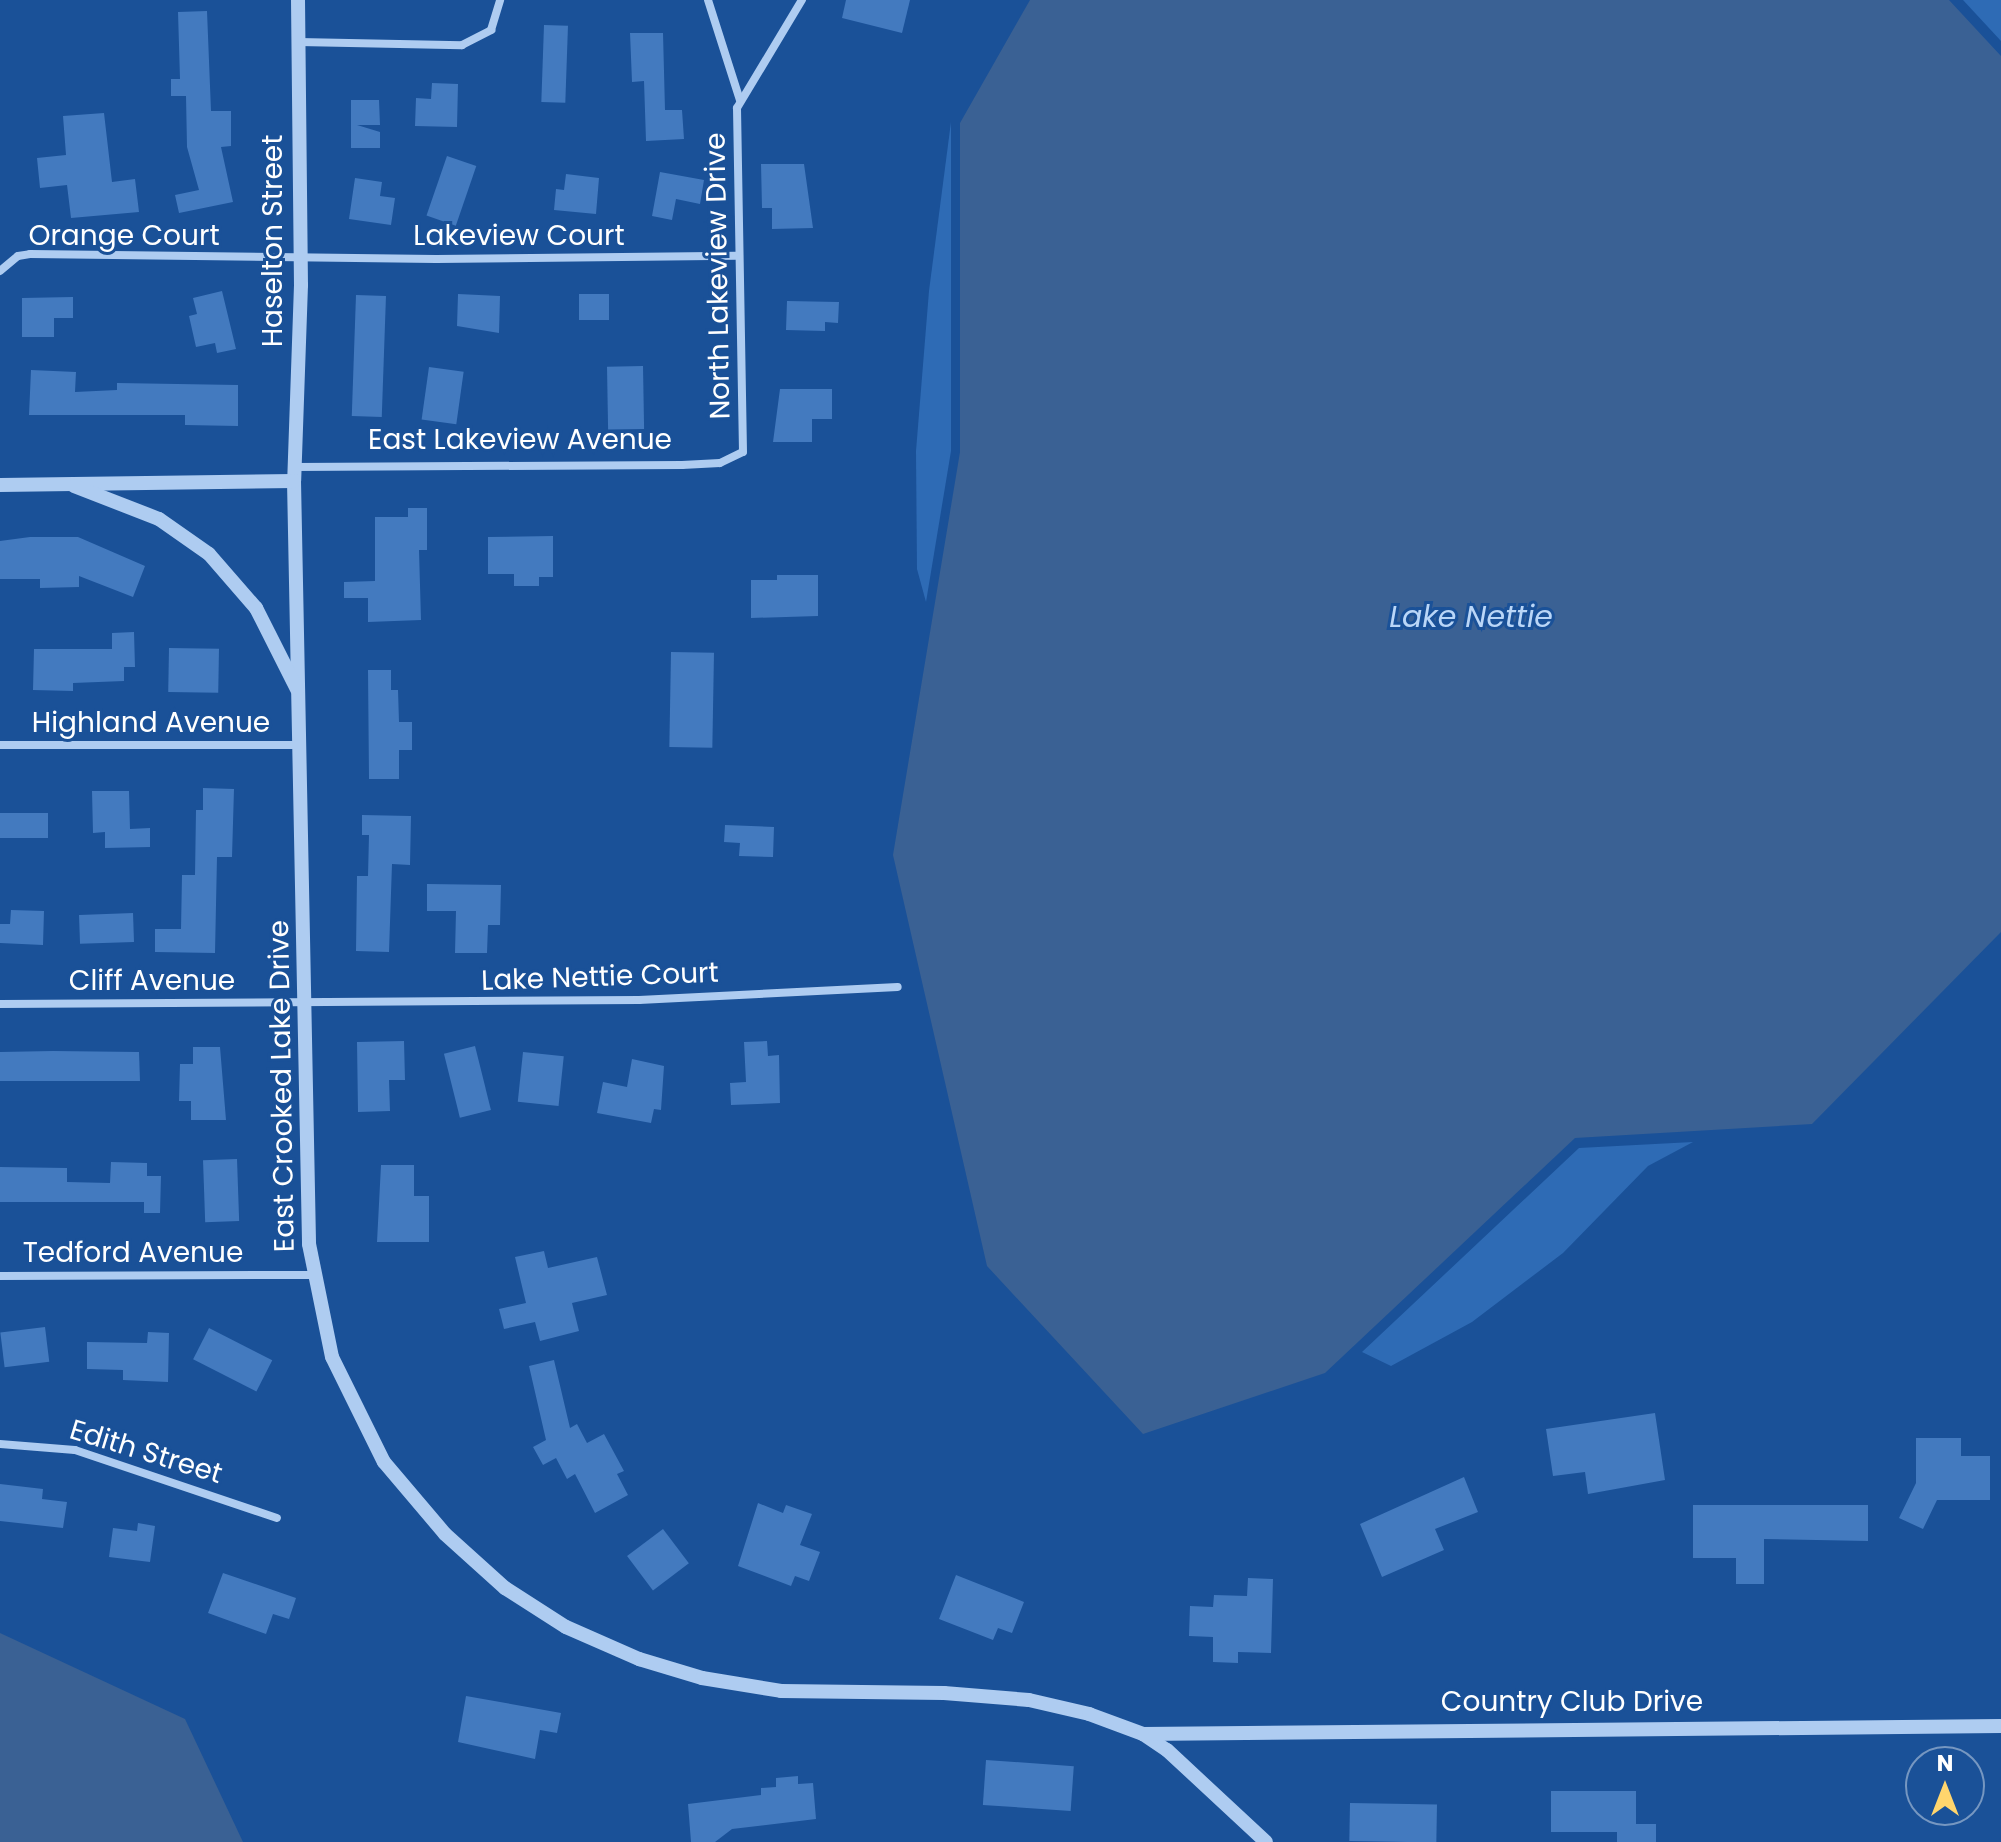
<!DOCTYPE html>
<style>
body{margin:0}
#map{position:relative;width:2001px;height:1842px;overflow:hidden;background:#1a5198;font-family:Poppins,sans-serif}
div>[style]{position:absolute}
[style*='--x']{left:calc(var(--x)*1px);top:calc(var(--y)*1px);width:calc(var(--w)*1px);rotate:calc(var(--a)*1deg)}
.green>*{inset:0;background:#2e6bb5}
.water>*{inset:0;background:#3a6194}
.building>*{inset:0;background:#437abf;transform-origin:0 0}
.minor>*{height:8px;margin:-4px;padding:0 4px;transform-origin:4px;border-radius:4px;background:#aeccf1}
.tertiary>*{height:14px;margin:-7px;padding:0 7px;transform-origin:7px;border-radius:7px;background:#aeccf1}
span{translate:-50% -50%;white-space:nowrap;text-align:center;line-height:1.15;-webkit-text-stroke:6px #1a5198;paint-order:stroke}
.street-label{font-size:28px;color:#fff}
.water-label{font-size:30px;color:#bad6f7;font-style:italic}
.north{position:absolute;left:1905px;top:1746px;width:80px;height:80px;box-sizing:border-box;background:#1a5198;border:2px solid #7697c1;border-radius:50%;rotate:0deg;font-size:22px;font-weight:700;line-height:32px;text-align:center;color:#fff}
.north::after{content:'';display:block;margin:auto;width:28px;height:36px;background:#ffd56d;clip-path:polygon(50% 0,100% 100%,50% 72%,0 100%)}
</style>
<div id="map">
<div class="green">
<div style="clip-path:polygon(1963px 0,2001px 0,2001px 41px)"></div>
<div style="clip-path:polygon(951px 122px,951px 451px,926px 602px,917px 569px,916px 451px,929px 291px)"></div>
<div style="clip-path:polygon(1693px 1142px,1648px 1166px,1563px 1253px,1472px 1322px,1391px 1366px,1362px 1352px,1579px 1148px)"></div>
</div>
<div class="water">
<div style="clip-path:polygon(1030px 0,1949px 0,2001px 56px,2001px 932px,1812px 1124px,1575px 1138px,1325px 1373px,1143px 1434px,987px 1266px,893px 855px,960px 452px,960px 123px)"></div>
<div style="clip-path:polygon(0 1633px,185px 1719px,243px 1842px,0 1842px)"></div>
</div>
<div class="building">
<div style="clip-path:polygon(846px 0,910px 0,902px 33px,842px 18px)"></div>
<div style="clip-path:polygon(207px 11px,211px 111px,231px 111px,231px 146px,221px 147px,233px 202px,179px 213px,175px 195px,199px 190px,187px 147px,186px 96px,171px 96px,171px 79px,180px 79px,178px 12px)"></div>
<div style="left:544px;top:25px;width:24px;height:77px;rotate:2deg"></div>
<div style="clip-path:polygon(630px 33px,663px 33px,665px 110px,682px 110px,684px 139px,646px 141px,644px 81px,632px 82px)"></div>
<div style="clip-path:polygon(432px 83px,458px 84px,457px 127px,415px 126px,416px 98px,431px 99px)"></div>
<div style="clip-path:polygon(351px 100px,379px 100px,380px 125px,357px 125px,380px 132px,380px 148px,351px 148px)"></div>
<div style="clip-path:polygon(104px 113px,112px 182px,135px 179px,139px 212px,71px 218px,67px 185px,40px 188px,37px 158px,66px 155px,63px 116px)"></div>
<div style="left:447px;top:156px;width:31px;height:63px;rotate:19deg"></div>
<div style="clip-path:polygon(761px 164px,804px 164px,813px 228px,772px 229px,772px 208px,762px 208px)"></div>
<div style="clip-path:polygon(660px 172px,704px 180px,700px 204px,676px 199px,672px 220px,652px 216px)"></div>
<div style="clip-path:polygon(566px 174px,599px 178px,596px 214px,554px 210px,556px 189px,564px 190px)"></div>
<div style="clip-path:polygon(355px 178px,382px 182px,380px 196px,395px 198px,391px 225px,349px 219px)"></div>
<div style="clip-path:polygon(222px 291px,236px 349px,217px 353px,215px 343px,196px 347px,189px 316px,197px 314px,193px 298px)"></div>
<div style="clip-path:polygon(458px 294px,500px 296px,499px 333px,457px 326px)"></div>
<div style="left:579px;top:294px;width:30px;height:26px"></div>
<div style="left:356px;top:295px;width:30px;height:121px;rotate:2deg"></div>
<div style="clip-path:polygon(73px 297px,73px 318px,54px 318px,54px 337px,22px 337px,22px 298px)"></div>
<div style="clip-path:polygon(787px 301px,839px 302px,838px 323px,825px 322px,825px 331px,786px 330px)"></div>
<div style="left:643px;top:366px;width:63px;height:36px;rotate:89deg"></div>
<div style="left:429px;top:367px;width:35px;height:53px;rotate:8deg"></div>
<div style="clip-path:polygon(31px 370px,76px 372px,75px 392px,117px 390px,117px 383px,238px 385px,238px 426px,185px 425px,185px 415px,29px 415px)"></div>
<div style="clip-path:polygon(780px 389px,832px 389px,832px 419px,812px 419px,812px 442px,773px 442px)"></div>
<div style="clip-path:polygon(408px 508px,427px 508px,427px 550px,419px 550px,421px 620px,368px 622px,368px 598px,344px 598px,344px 582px,375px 581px,375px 517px,408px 517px)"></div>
<div style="clip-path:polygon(553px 536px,553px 577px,539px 577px,539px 586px,514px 586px,514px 574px,488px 574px,488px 537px)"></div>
<div style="clip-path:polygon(30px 537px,78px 537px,145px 566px,133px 597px,79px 576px,79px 587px,40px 588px,40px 579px,0 579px,0 541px)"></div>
<div style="clip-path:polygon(777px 575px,818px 575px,818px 616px,751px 618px,751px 580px,777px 580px)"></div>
<div style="clip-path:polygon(134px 632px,135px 667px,124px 667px,124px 681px,73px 683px,73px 691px,33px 690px,34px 649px,112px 649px,112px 633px)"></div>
<div style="left:169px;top:648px;width:50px;height:44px;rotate:1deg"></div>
<div style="left:671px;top:652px;width:43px;height:95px;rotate:1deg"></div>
<div style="clip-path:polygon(368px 670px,391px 670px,391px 690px,398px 690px,399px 722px,412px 722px,412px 750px,399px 750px,399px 779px,369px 779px)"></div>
<div style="clip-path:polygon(203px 788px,234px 789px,232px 857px,217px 857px,215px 953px,155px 952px,155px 929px,181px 929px,182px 875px,195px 875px,196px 810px,203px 810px)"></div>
<div style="clip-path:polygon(92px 791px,129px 791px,130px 829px,150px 828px,150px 847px,105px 848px,105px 832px,93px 833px)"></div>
<div style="left:48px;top:813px;width:25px;height:48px;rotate:90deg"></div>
<div style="clip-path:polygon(362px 815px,411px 816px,410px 865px,392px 864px,389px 952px,356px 951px,357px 876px,368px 876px,369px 835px,362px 835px)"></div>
<div style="clip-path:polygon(725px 825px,774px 827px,773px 857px,739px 856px,740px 843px,724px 842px)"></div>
<div style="clip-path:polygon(427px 884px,501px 885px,500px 925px,488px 925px,487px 953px,455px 953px,456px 911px,427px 911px)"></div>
<div style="clip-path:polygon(11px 910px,44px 911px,43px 945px,0 943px,0 924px,10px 924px)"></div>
<div style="left:133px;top:913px;width:29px;height:54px;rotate:88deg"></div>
<div style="clip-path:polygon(404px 1041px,405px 1080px,389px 1080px,390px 1111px,358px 1112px,357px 1042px)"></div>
<div style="clip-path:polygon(767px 1041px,768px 1056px,779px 1055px,780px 1103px,731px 1105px,730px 1083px,746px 1082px,744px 1042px)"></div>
<div style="left:475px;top:1046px;width:66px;height:32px;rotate:76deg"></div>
<div style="clip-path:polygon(193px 1047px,220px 1047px,226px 1120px,191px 1120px,191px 1101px,179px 1101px,180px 1064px,193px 1064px)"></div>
<div style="clip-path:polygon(53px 1051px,139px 1052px,140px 1081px,0 1081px,0 1052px)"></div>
<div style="left:523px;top:1052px;width:41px;height:50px;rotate:6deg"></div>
<div style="clip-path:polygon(632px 1059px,664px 1066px,661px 1110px,654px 1109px,651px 1123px,597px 1113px,603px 1082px,627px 1087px)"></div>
<div style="left:237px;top:1159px;width:62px;height:34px;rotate:88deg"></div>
<div style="clip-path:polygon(111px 1162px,147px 1163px,147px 1176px,161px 1176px,160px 1213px,144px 1213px,144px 1202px,0 1202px,0 1167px,67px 1168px,67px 1182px,110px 1183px)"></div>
<div style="clip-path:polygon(381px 1165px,414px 1165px,414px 1196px,429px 1196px,429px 1242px,377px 1242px)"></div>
<div style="clip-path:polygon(544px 1251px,548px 1268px,597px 1257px,607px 1295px,572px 1303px,579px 1331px,540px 1341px,535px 1322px,504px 1329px,499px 1309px,526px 1303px,515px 1257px)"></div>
<div style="left:45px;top:1327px;width:35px;height:45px;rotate:83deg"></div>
<div style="left:209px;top:1328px;width:71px;height:35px;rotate:27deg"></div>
<div style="clip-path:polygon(148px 1332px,169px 1333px,168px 1382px,123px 1380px,123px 1370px,87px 1369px,87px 1342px,147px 1343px)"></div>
<div style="clip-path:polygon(554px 1360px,570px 1428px,577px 1424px,587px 1443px,604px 1434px,624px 1471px,617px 1474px,628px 1495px,595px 1513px,575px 1474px,567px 1479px,556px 1458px,543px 1465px,533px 1447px,546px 1440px,529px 1366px)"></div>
<div style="clip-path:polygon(1655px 1413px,1665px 1480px,1588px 1494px,1585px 1472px,1553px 1476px,1546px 1429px)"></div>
<div style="clip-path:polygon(1916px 1438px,1961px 1438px,1961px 1456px,1990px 1456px,1990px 1500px,1937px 1500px,1923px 1529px,1899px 1518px,1916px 1483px)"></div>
<div style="clip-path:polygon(1464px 1477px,1478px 1512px,1435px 1529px,1444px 1550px,1382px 1577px,1360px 1524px)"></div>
<div style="clip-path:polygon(0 1484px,43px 1489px,42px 1499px,67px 1502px,63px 1528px,0 1521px)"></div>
<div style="clip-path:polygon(758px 1503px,783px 1513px,786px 1505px,812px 1514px,800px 1545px,820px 1552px,809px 1581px,795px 1576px,791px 1586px,738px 1566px)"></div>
<div style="clip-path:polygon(1693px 1505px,1868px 1505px,1868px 1541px,1764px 1539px,1764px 1584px,1736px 1584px,1736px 1558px,1693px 1558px)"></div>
<div style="clip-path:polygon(138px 1523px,155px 1526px,150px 1562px,109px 1557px,113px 1528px,137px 1531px)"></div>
<div style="left:663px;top:1529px;width:43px;height:45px;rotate:53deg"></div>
<div style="clip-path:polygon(223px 1573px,296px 1598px,289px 1619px,273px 1614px,266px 1634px,208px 1613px)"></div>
<div style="clip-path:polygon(956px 1575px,1024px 1602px,1012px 1633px,998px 1628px,993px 1640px,939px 1619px)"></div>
<div style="clip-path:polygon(1248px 1578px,1273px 1579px,1271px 1653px,1238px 1652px,1238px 1663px,1213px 1662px,1213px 1637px,1189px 1636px,1190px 1606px,1213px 1607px,1214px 1595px,1247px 1596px)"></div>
<div style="clip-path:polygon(466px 1696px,561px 1713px,557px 1733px,540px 1730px,535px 1759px,458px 1742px)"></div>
<div style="left:986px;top:1760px;width:88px;height:45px;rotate:4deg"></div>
<div style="clip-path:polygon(798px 1776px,798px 1784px,813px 1783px,816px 1819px,732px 1829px,715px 1842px,691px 1842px,688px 1804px,761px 1795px,761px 1788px,776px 1787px,776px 1778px)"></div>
<div style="clip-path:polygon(1551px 1791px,1636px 1791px,1636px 1824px,1656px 1824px,1656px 1842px,1617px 1842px,1617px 1832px,1551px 1832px)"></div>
<div style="left:1350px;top:1803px;width:87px;height:38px;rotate:1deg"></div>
</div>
<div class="minor">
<div style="--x:708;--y:0;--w:105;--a:72.3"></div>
<div style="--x:299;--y:42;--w:163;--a:1.1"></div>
<div style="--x:462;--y:45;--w:33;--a:-27"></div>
<div style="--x:491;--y:30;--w:31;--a:-73"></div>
<div style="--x:0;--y:271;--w:23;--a:-40"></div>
<div style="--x:18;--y:256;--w:12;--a:-9"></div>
<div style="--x:30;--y:254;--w:406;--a:0.7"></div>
<div style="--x:436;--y:259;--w:300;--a:-0.6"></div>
<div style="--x:295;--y:467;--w:387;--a:-0.3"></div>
<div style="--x:682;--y:465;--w:38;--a:-3"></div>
<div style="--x:720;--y:463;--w:25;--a:-26"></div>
<div style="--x:743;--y:452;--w:344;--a:-91"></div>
<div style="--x:737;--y:108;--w:126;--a:-59"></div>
<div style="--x:0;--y:745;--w:302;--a:0"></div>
<div style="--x:0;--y:1004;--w:639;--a:-0.36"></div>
<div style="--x:639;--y:1000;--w:259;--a:-2.9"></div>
<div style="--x:0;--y:1276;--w:313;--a:-0.2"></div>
<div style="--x:0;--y:1444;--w:75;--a:4.6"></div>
<div style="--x:75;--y:1450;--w:213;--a:18.6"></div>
</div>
<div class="tertiary">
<div style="--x:298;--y:0;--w:285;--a:89.4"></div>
<div style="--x:301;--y:285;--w:196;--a:92"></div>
<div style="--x:294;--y:481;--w:763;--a:88.87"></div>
<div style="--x:309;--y:1244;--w:115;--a:78.5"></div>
<div style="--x:332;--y:1357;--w:117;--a:63.7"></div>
<div style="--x:384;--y:1462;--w:94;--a:49.7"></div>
<div style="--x:445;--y:1534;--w:81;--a:42"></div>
<div style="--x:505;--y:1588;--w:72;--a:32.6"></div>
<div style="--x:566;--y:1627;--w:80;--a:23.7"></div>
<div style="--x:639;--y:1659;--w:66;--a:16.8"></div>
<div style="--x:702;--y:1678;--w:80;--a:9.3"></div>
<div style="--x:781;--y:1691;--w:163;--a:0.7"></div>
<div style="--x:944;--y:1693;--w:85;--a:4.7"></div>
<div style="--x:1029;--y:1700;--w:62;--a:13.1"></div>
<div style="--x:1089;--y:1714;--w:58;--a:20.3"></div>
<div style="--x:1143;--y:1734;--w:29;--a:34"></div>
<div style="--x:1167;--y:1750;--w:135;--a:42.9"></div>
<div style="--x:0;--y:485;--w:294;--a:-0.8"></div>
<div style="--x:74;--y:486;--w:91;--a:21.2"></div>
<div style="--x:159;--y:519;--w:61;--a:35"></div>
<div style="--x:209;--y:554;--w:72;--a:49"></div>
<div style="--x:256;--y:608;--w:91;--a:63.2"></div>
<div style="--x:1143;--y:1734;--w:858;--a:-0.53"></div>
</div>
<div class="street-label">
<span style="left:124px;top:236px">Orange Court</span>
<span style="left:519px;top:236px">Lakeview Court</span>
<span style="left:273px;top:241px;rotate:-90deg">Haselton Street</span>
<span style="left:718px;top:276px;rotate:-91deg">North Lakeview Drive</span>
<span style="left:520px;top:440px">East Lakeview Avenue</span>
<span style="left:151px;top:723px">Highland Avenue</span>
<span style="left:600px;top:977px;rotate:-2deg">Lake Nettie Court</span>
<span style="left:152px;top:981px">Cliff Avenue</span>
<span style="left:282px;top:1086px;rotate:-91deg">East Crooked Lake Drive</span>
<span style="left:133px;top:1253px">Tedford Avenue</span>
<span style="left:146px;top:1452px;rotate:17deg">Edith Street</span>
<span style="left:1572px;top:1702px">Country Club Drive</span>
</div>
<div class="water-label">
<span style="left:1471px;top:617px">Lake Nettie</span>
</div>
<div class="north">N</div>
</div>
